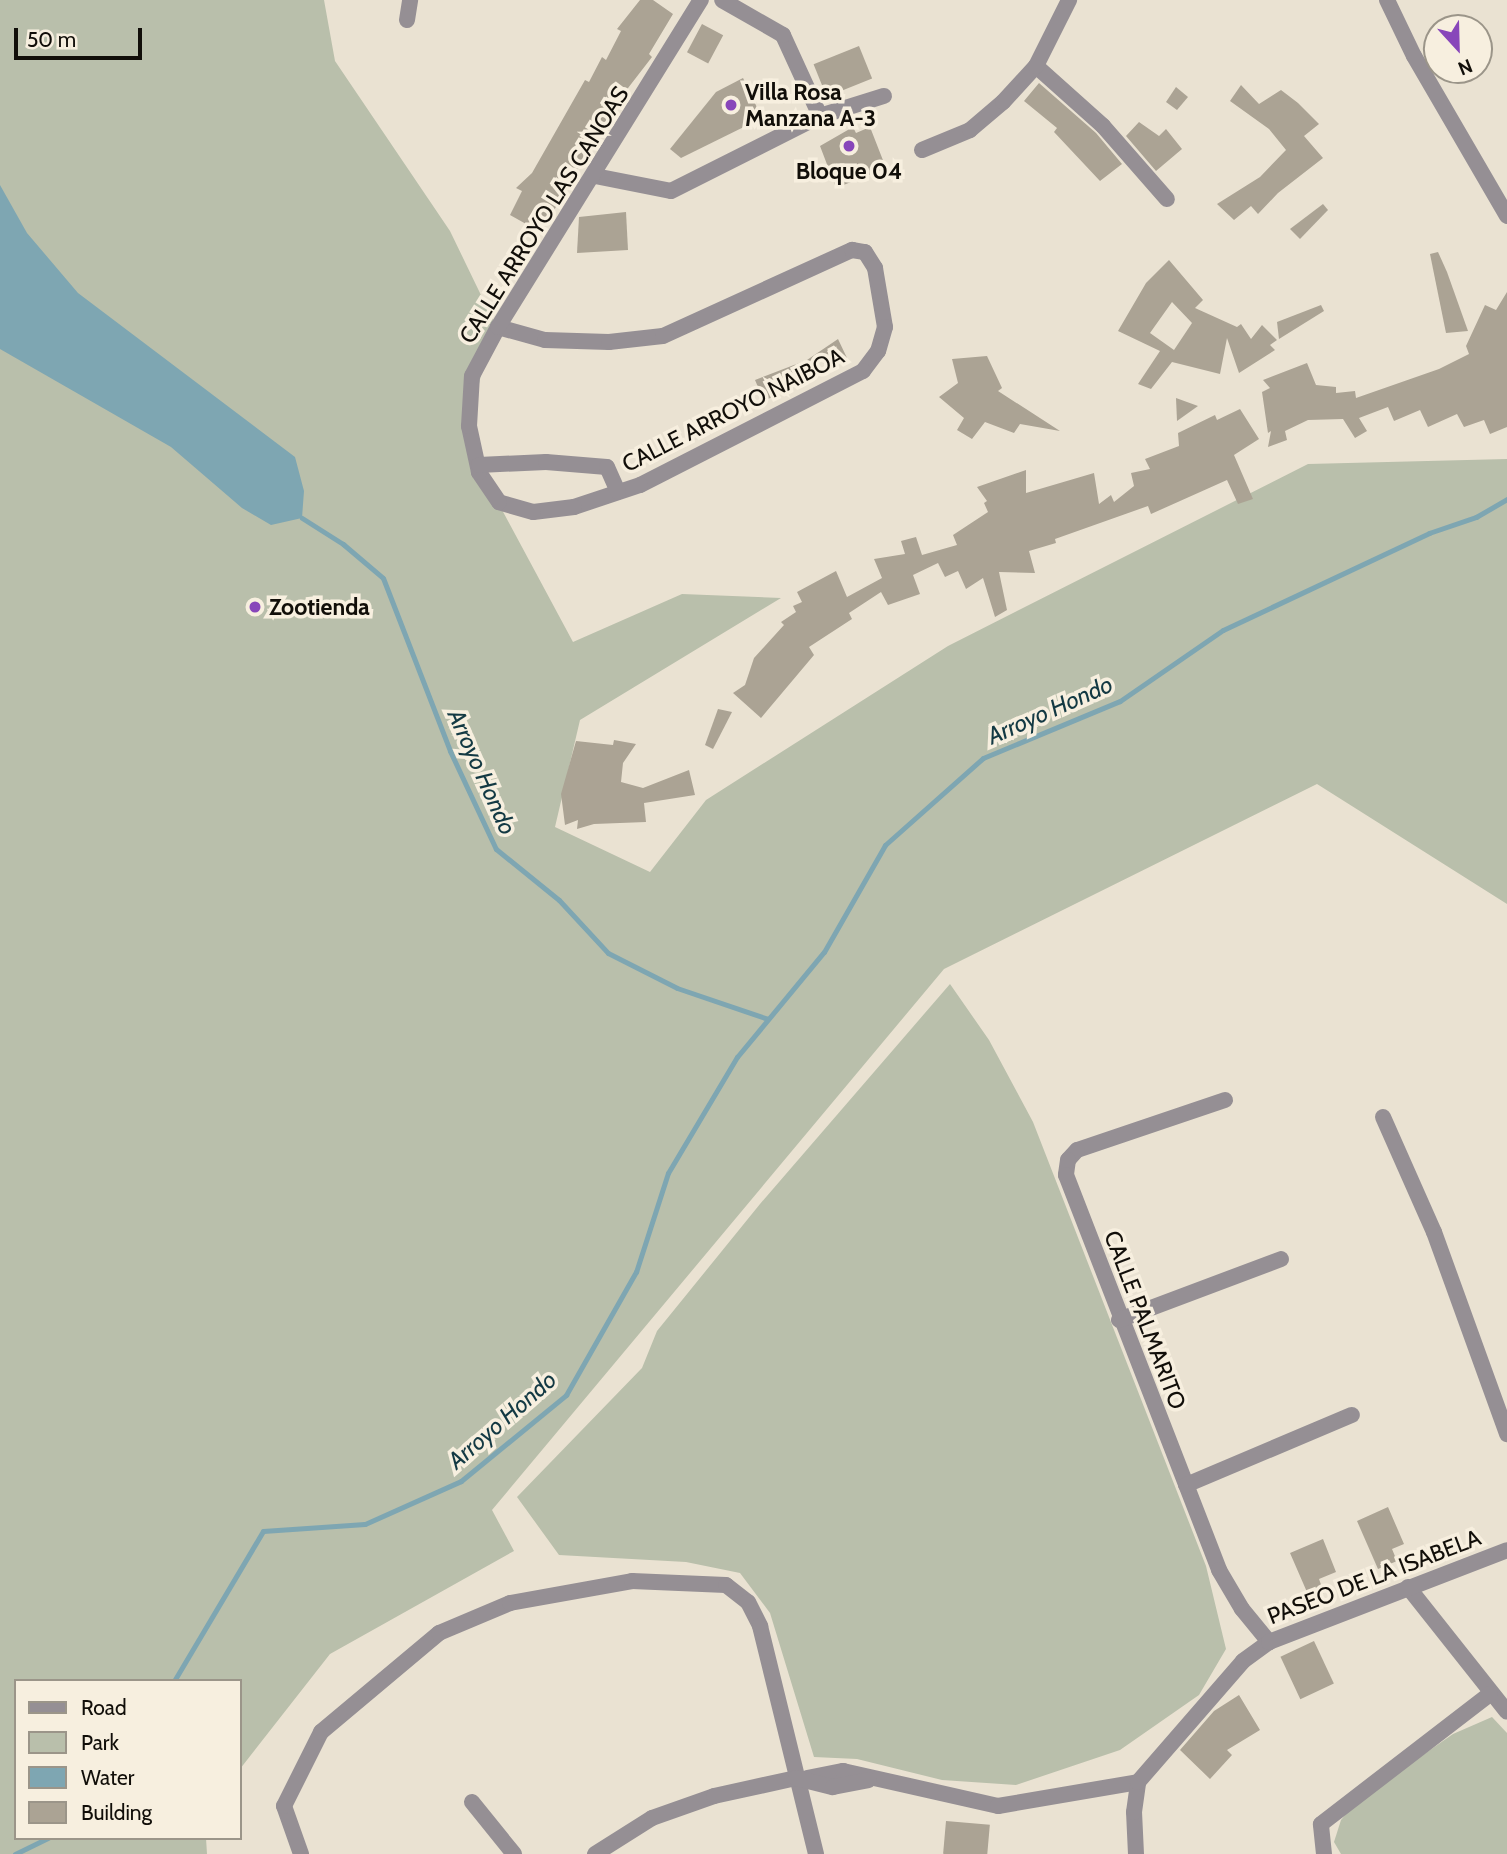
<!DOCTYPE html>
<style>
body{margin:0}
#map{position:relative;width:1507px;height:1854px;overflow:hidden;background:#eae2d2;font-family:Cabin,sans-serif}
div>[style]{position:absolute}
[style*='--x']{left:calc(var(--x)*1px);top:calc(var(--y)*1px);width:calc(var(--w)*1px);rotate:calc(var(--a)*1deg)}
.green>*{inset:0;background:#b9bfab}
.water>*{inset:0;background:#7ea6b2}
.stream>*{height:5px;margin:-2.5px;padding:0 2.5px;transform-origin:2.5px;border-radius:2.5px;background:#7ea6b2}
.building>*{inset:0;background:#aba394;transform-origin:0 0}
.minor>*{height:16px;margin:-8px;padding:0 8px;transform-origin:8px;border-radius:8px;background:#958f94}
.dots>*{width:19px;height:19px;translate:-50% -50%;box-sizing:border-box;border:4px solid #f7efdf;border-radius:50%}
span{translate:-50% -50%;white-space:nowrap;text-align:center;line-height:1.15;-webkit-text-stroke:7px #f7efdf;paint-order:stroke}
.poi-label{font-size:23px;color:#110e09;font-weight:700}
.left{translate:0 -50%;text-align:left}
.street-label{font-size:23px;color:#110e09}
.water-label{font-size:24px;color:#133943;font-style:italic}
.legend{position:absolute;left:14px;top:1679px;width:228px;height:161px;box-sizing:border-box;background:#f7efdf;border:2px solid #9b9589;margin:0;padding:9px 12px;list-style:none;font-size:21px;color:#110e09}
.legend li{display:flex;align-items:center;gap:14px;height:35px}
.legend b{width:35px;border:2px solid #9b9589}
.north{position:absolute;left:1423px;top:14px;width:70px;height:70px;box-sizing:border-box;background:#f7efdf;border:2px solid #9b9589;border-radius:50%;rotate:158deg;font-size:19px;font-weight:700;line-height:28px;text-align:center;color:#110e09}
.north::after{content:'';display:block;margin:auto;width:24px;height:32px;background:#8846ba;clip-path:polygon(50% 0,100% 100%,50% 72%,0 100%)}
.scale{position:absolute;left:14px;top:28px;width:128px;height:32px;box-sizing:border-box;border:4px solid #110e09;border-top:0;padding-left:9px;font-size:21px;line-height:24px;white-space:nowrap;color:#110e09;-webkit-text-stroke:5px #f7efdf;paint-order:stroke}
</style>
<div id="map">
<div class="green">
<div style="clip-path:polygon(0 0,324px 0,335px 61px,450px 231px,494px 322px,465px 441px,573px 642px,682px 594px,781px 598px,580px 720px,555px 827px,650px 872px,706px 800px,948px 646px,1308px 464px,1507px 459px,1507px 904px,1317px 784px,944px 969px,492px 1510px,514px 1551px,330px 1654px,240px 1769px,240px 1681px,16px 1681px,16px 1838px,206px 1838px,207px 1854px,0 1854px)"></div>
<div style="clip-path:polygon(950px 984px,989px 1040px,1033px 1122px,1206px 1566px,1226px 1649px,1199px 1695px,1120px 1750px,1016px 1785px,942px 1780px,857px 1759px,814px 1757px,770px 1613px,740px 1573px,686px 1562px,559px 1555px,517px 1497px,642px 1368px,657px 1331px,760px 1204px)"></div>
<div style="clip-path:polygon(1492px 1717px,1507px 1733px,1507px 1854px,1341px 1854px,1334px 1842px,1341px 1820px,1357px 1801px,1453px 1734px)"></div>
</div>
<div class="water">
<div style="clip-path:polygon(0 185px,27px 233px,78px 293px,295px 457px,304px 491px,302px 518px,271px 525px,242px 508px,171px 447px,0 349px)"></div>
</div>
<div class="stream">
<div style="--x:302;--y:518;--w:49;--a:32.4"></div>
<div style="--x:343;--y:544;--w:52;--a:40.4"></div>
<div style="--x:383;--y:578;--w:186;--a:68.8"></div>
<div style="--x:450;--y:751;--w:108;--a:64.9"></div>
<div style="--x:496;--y:849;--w:81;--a:39"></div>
<div style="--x:559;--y:900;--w:72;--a:47.2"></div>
<div style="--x:608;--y:953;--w:77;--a:26.9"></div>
<div style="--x:677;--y:988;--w:96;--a:18.8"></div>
<div style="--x:174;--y:1681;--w:174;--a:-59.3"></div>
<div style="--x:263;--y:1531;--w:102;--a:-3.9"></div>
<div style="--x:365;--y:1524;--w:105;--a:-24.1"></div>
<div style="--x:461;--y:1481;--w:136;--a:-39.3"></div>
<div style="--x:566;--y:1395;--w:142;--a:-60.4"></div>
<div style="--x:636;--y:1272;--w:104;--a:-72.1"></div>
<div style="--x:668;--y:1173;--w:135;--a:-59.3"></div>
<div style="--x:737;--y:1057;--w:136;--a:-50.4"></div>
<div style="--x:824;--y:952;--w:123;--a:-60.3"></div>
<div style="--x:885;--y:845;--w:131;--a:-41.6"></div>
<div style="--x:983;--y:758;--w:148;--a:-22.6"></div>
<div style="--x:1120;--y:701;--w:125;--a:-34.6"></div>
<div style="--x:1223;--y:630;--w:228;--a:-25.2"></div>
<div style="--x:1429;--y:533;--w:50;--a:-18.8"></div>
<div style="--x:1476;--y:517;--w:36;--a:-30"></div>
<div style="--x:15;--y:1854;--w:37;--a:-26"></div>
</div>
<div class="building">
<div style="clip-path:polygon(640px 0,653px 0,673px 14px,649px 54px,652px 57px,618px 101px,553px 212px,535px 229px,510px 215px,522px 191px,516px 188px,532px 173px,585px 80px,589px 82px,602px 57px,606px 60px,621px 31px,617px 29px)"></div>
<div style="left:702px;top:24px;width:24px;height:32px;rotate:28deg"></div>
<div style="left:859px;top:46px;width:35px;height:49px;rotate:68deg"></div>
<div style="clip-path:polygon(743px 78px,762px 118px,681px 158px,670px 149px,716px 92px)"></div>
<div style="clip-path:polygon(1039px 83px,1096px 133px,1122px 164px,1100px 181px,1054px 132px,1057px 128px,1024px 101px)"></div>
<div style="clip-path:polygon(1241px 85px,1259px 104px,1281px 90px,1298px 103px,1319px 124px,1304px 136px,1323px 158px,1278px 193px,1258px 214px,1251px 206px,1234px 220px,1217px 204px,1260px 177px,1286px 150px,1269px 129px,1230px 101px)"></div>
<div style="clip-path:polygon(1176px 87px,1188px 97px,1177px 110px,1166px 102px)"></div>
<div style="clip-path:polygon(1139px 122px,1159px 136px,1166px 129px,1182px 149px,1156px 171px,1126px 136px)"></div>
<div style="clip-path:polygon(853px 127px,856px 133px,870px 127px,886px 168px,836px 188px,820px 146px)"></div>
<div style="clip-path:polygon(1323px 204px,1328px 210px,1300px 239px,1290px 229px)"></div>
<div style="clip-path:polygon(626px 212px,628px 250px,577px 253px,579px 217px)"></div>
<div style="clip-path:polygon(1438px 252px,1447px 272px,1468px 331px,1446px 333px,1430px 254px)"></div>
<div style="clip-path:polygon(evenodd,1169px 260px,1203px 300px,1195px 308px,1237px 327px,1241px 324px,1251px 339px,1262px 325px,1277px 340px,1270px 345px,1275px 350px,1239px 373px,1227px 338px,1220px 374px,1172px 362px,1151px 389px,1138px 384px,1160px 351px,1118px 331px,1146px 283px,1169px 260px,1172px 302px,1192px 323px,1174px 350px,1150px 333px,1172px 302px)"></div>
<div style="clip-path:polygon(1507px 292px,1507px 427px,1490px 434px,1484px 420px,1464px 427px,1457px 414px,1428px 427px,1420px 410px,1394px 421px,1388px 407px,1359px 418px,1367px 431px,1355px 438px,1343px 419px,1308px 420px,1285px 431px,1287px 440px,1268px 447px,1271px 431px,1268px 433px,1262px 392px,1270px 388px,1263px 380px,1307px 363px,1316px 385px,1336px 387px,1336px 393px,1355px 391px,1356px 398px,1439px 369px,1469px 354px,1466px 346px,1485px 305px,1496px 310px)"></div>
<div style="clip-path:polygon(1321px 305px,1324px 311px,1279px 339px,1277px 322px)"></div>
<div style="clip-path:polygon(838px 339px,847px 358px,827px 369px,821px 359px,807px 380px,764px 401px,755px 380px,807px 360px)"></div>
<div style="clip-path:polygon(987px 356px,1002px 388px,998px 391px,1060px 431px,1020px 424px,1014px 433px,985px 422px,972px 439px,957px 430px,964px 418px,939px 397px,958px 383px,952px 359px)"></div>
<div style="clip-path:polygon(1176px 398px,1198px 406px,1177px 421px)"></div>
<div style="clip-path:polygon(1240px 409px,1259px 439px,1234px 455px,1253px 499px,1238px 504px,1227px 480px,1151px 514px,1148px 506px,1055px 539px,1056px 543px,1029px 551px,1035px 573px,999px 572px,1007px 610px,995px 617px,983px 578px,966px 589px,958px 571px,945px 577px,938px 563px,913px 575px,920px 594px,888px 605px,881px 592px,849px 613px,852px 619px,809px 647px,814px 655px,761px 718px,733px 693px,745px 685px,754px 658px,784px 625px,781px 622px,796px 612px,793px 606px,802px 602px,797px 592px,836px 571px,847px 597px,882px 578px,874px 559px,905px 554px,901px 541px,916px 537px,922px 555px,957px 545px,953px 535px,988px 512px,984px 503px,987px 501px,977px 487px,1026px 470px,1026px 493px,1094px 473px,1099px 504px,1111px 495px,1114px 502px,1134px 486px,1131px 473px,1150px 469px,1145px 459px,1179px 446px,1178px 433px,1215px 415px,1217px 420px)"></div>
<div style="clip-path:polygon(718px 709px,732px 712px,713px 749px,705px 745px)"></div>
<div style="clip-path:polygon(614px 740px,636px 744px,623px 763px,621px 782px,643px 788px,689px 770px,695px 795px,644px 803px,646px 822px,594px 824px,577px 829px,578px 820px,565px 825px,561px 794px,576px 741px,613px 745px)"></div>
<div style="clip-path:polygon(1388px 1507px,1404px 1544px,1392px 1549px,1397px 1561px,1378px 1569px,1357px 1521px)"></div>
<div style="clip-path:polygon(1323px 1539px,1336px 1572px,1319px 1579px,1324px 1593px,1310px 1599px,1290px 1553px)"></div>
<div style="left:1314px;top:1641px;width:47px;height:37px;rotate:65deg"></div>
<div style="clip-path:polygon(1239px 1695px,1260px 1730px,1227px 1750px,1232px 1755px,1210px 1779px,1180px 1750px,1214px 1711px)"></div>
<div style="left:946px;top:1821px;width:44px;height:33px;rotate:5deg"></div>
</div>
<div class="minor">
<div style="--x:1387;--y:0;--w:62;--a:64.3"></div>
<div style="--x:1414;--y:56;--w:185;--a:59.8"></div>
<div style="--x:407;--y:20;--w:20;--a:-81"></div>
<div style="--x:1036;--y:66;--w:90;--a:41.8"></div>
<div style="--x:1103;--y:126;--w:97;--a:48.8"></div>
<div style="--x:820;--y:116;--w:67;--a:-17.4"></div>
<div style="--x:922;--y:150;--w:52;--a:-22.6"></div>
<div style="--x:970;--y:130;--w:43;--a:-40.3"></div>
<div style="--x:1003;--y:102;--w:49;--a:-47.5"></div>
<div style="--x:1036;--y:66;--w:74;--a:-63.4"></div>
<div style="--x:595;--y:176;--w:77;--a:11.2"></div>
<div style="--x:671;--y:191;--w:167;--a:-26.7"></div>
<div style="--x:820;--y:116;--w:89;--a:-114.6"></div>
<div style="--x:783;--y:35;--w:70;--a:-150.2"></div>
<div style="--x:498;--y:327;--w:49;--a:15.5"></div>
<div style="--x:545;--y:340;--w:64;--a:1.8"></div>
<div style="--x:609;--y:342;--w:54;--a:-6.3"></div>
<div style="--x:663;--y:336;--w:208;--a:-24.5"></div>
<div style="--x:852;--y:250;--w:13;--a:9"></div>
<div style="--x:865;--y:252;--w:19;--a:58"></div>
<div style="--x:875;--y:268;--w:60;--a:80.4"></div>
<div style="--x:885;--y:327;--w:25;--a:106"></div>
<div style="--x:878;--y:351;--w:25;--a:127"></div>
<div style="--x:863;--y:371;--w:250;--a:152.9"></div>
<div style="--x:640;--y:485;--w:70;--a:161.6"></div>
<div style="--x:574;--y:507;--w:41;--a:173"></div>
<div style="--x:533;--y:512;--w:35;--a:-164"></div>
<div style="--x:499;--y:502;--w:36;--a:-124"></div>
<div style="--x:479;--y:472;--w:47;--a:-102.3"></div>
<div style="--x:469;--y:426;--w:50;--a:-86.6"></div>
<div style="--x:472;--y:376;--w:55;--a:-62"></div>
<div style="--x:498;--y:327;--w:385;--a:-58.2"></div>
<div style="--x:479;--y:465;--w:67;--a:-2.6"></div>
<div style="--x:546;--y:462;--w:61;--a:4.7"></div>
<div style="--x:607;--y:467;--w:27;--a:66"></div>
<div style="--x:1225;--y:1100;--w:156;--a:161.3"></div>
<div style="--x:1077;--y:1150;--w:13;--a:132"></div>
<div style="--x:1068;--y:1160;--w:15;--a:98"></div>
<div style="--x:1066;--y:1175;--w:424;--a:68.8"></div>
<div style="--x:1219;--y:1570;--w:45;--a:59.5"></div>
<div style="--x:1242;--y:1609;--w:43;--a:50.7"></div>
<div style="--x:1383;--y:1117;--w:126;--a:66.1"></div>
<div style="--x:1434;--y:1232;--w:215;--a:70.1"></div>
<div style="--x:1119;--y:1320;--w:173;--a:-20.6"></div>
<div style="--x:1186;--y:1485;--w:180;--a:-22.9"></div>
<div style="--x:1408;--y:1587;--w:159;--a:51.6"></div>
<div style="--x:807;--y:1778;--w:37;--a:-11"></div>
<div style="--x:843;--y:1771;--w:159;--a:12.7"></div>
<div style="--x:998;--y:1806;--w:142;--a:-9.7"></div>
<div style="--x:472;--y:1802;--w:67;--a:51.1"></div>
<div style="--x:301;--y:1854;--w:51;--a:-109.5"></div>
<div style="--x:284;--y:1806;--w:83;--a:-63.4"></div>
<div style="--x:321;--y:1732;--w:154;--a:-40"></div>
<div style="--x:439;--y:1633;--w:77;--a:-22.9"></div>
<div style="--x:510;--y:1603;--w:124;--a:-10.2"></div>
<div style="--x:632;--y:1581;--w:94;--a:2.4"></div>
<div style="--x:726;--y:1585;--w:28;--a:38"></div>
<div style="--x:748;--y:1602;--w:27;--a:63"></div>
<div style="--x:760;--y:1626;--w:235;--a:76.2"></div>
<div style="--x:595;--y:1854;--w:67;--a:-32.3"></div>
<div style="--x:652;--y:1818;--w:66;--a:-19.5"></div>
<div style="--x:714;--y:1796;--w:84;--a:-12.4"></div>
<div style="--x:796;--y:1778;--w:38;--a:14"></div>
<div style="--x:833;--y:1787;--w:36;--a:-11"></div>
<div style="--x:1136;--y:1854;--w:42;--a:-92.7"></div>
<div style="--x:1134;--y:1812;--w:30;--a:-82"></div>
<div style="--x:1138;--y:1782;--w:160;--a:-49"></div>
<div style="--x:1243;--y:1661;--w:32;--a:-36"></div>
<div style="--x:1269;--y:1642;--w:255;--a:-21.1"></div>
<div style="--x:1324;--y:1854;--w:30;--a:-96"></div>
<div style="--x:1321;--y:1824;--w:213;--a:-37.6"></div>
</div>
<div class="dots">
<div style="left:731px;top:105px;background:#8846ba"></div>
<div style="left:849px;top:146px;background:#8846ba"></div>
<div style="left:255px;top:607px;background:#8846ba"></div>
</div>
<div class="poi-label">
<span class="left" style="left:745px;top:105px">Villa Rosa<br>Manzana A-3</span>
<span style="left:849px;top:171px">Bloque 04</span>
<span class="left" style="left:269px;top:607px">Zootienda</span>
</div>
<div class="street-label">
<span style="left:544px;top:215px;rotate:-58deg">CALLE ARROYO LAS CANOAS</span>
<span style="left:733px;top:410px;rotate:-27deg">CALLE ARROYO NAIBOA</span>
<span style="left:1145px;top:1320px;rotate:69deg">CALLE PALMARITO</span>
<span style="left:1374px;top:1577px;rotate:-21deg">PASEO DE LA ISABELA</span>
</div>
<div class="water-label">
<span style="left:1050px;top:710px;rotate:-24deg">Arroyo Hondo</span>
<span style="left:482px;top:772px;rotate:66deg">Arroyo Hondo</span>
<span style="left:502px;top:1420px;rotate:-41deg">Arroyo Hondo</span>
</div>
<ul class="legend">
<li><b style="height:9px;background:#958f94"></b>Road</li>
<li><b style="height:19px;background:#b9bfab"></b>Park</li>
<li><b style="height:19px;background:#7ea6b2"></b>Water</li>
<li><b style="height:19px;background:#aba394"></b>Building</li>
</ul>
<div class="north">N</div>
<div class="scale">50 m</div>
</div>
